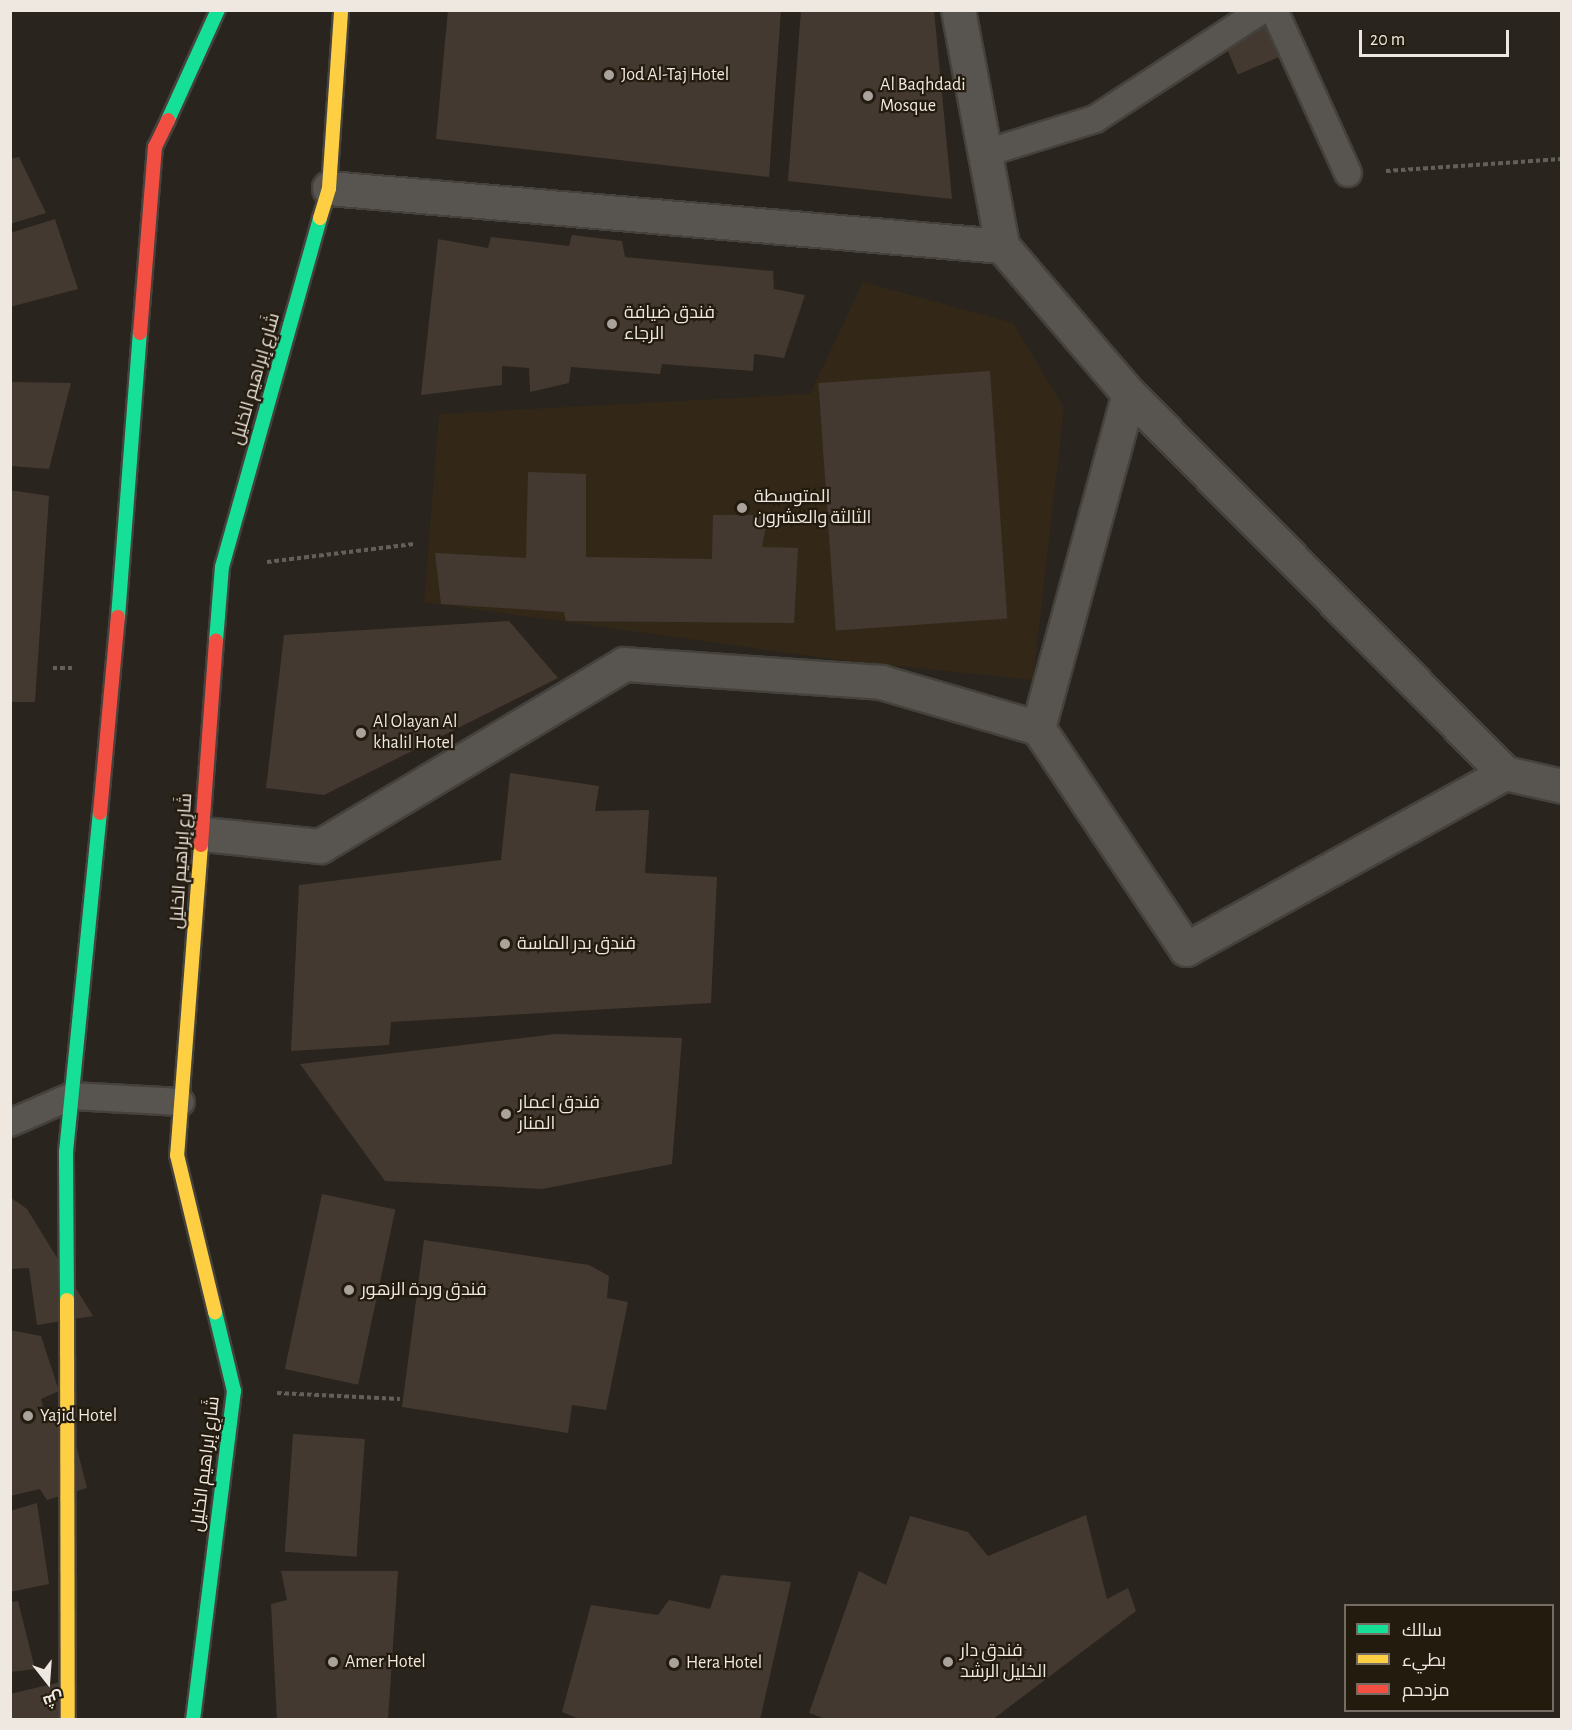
<!DOCTYPE html>
<meta charset="utf-8">
<style>
body{margin:0}
#map{position:relative;width:1572px;height:1730px;overflow:hidden;background:#29241d;font-family:"Alegreya Sans",Cairo,sans-serif}
div>[style]{position:absolute}
[style*='--x']{left:calc(var(--x)*1px);top:calc(var(--y)*1px);width:calc(var(--w)*1px);rotate:calc(var(--a)*1deg)}
.built>*{inset:0;background:#332818}
.building>*{inset:0;background:#443930;transform-origin:0 0}
.path>*{height:4px;margin-top:-2px;transform-origin:0;background:repeating-linear-gradient(90deg,#63605a 0 4.5px,transparent 0 7.5px)}
.roads{filter:drop-shadow(2px 0 #45413c) drop-shadow(-2px 0 #45413c) drop-shadow(0 2px #45413c) drop-shadow(0 -2px #45413c)}
.lane>*{height:26px;margin:-13px;padding:0 13px;transform-origin:13px;border-radius:13px;background:#58544f}
.street>*{height:33px;margin:-16.5px;padding:0 16.5px;transform-origin:16.5px;border-radius:16.5px;background:#58544f}
.fast>*{height:14px;margin:-7px;padding:0 7px;transform-origin:7px;border-radius:7px;background:#16e098}
.slow>*{height:14px;margin:-7px;padding:0 7px;transform-origin:7px;border-radius:7px;background:#ffcf43}
.jam>*{height:14px;margin:-7px;padding:0 7px;transform-origin:7px;border-radius:7px;background:#f24e42}
.dots>*{width:16px;height:16px;translate:-50% -50%;box-sizing:border-box;border:3px solid #241b0f;border-radius:50%}
span{translate:-50% -50%;white-space:nowrap;text-align:center;line-height:1.15;-webkit-text-stroke:4.5px #241b0f;paint-order:stroke}
.poi-label{font-size:18px;color:#eee8e0}
.left{translate:0 -50%;text-align:left}
.street-label{font-size:18px;color:#eee8e0}
.frame{position:absolute;inset:0;border:12px solid #eee8e0;pointer-events:none}
.legend{position:absolute;left:1344px;top:1604px;width:210px;height:108px;box-sizing:border-box;background:#241b0f;border:2px solid #756d63;margin:0;padding:8px 10px;list-style:none;font-size:18px;color:#eee8e0}
.legend li{display:flex;align-items:center;gap:12px;height:30px}
.legend b{width:30px;border:2px solid #756d63}
.north{position:absolute;left:18px;top:1652px;width:60px;height:60px;-webkit-text-stroke:4px #241b0f;paint-order:stroke;rotate:163deg;font-size:16px;font-weight:700;line-height:24px;text-align:center;color:#eee8e0}
.north::after{content:'';display:block;margin:auto;width:21px;height:27px;background:#eee8e0;clip-path:polygon(50% 0,100% 100%,50% 72%,0 100%)}
.scale{position:absolute;left:1359px;top:30px;width:150px;height:27px;box-sizing:border-box;border:3px solid #eee8e0;border-top:0;padding-left:8px;font-size:18px;line-height:21px;white-space:nowrap;color:#eee8e0;-webkit-text-stroke:4px #241b0f;paint-order:stroke}
</style>
<div id="map">
<div class="built">
<div style="clip-path:polygon(863px 282px,1013px 323px,1064px 408px,1033px 680px,831px 659px,424px 602px,439px 414px,810px 394px)"></div>
</div>
<div class="building">
<div style="clip-path:polygon(448px 10px,781px 10px,769px 177px,436px 139px)"></div>
<div style="clip-path:polygon(801px 10px,934px 10px,952px 199px,788px 181px)"></div>
<div style="left:1269px;top:20px;width:38px;height:50px;rotate:67deg"></div>
<div style="clip-path:polygon(19px 157px,46px 213px,10px 224px,10px 159px)"></div>
<div style="clip-path:polygon(55px 219px,78px 289px,10px 307px,10px 233px)"></div>
<div style="clip-path:polygon(572px 235px,622px 241px,625px 257px,773px 271px,774px 289px,805px 295px,784px 358px,754px 354px,753px 371px,662px 364px,660px 374px,571px 367px,569px 383px,530px 392px,529px 368px,502px 366px,502px 385px,421px 395px,438px 239px,488px 248px,491px 237px,569px 246px)"></div>
<div style="left:990px;top:371px;width:248px;height:172px;rotate:86deg"></div>
<div style="clip-path:polygon(10px 382px,71px 383px,49px 469px,10px 466px)"></div>
<div style="clip-path:polygon(528px 472px,586px 474px,586px 557px,712px 559px,713px 515px,768px 515px,762px 547px,798px 548px,794px 623px,566px 621px,564px 612px,441px 604px,435px 553px,526px 558px)"></div>
<div style="clip-path:polygon(10px 490px,49px 496px,35px 702px,10px 702px)"></div>
<div style="clip-path:polygon(509px 621px,558px 678px,324px 795px,266px 788px,284px 635px)"></div>
<div style="clip-path:polygon(510px 773px,599px 786px,595px 811px,649px 810px,645px 873px,717px 877px,711px 1003px,391px 1022px,389px 1045px,291px 1051px,299px 885px,501px 860px)"></div>
<div style="clip-path:polygon(556px 1034px,682px 1038px,672px 1164px,542px 1189px,385px 1181px,300px 1064px)"></div>
<div style="left:322px;top:1194px;width:75px;height:179px;rotate:12deg"></div>
<div style="clip-path:polygon(10px 1197px,27px 1209px,93px 1316px,37px 1325px,29px 1268px,10px 1269px)"></div>
<div style="clip-path:polygon(424px 1240px,589px 1265px,609px 1276px,607px 1298px,628px 1302px,606px 1410px,572px 1405px,568px 1433px,402px 1407px)"></div>
<div style="clip-path:polygon(10px 1330px,41px 1336px,59px 1391px,41px 1399px,47px 1418px,68px 1414px,87px 1488px,47px 1500px,40px 1489px,10px 1496px)"></div>
<div style="left:293px;top:1434px;width:72px;height:118px;rotate:4deg"></div>
<div style="clip-path:polygon(37px 1503px,49px 1584px,10px 1592px,10px 1511px)"></div>
<div style="clip-path:polygon(1086px 1515px,1107px 1599px,1128px 1588px,1136px 1611px,992px 1720px,829px 1720px,809px 1713px,859px 1571px,886px 1585px,910px 1516px,968px 1532px,988px 1556px)"></div>
<div style="clip-path:polygon(281px 1571px,398px 1571px,388px 1720px,277px 1720px,271px 1604px,287px 1600px)"></div>
<div style="clip-path:polygon(721px 1575px,791px 1582px,760px 1720px,582px 1720px,562px 1712px,591px 1605px,658px 1615px,669px 1600px,710px 1609px)"></div>
<div style="clip-path:polygon(18px 1601px,35px 1669px,10px 1672px,10px 1602px)"></div>
<div style="clip-path:polygon(69px 1680px,66px 1720px,10px 1720px,10px 1694px)"></div>
</div>
<div class="path">
<div style="--x:1386;--y:171;--w:176;--a:-3.9"></div>
<div style="--x:267;--y:562;--w:148;--a:-7"></div>
<div style="--x:53;--y:668;--w:19;--a:0"></div>
<div style="--x:277;--y:1393;--w:123;--a:2.8"></div>
</div>
<div class="roads">
<div class="lane">
<div style="--x:1274;--y:10;--w:179;--a:65.6"></div>
<div style="--x:986;--y:153;--w:114;--a:-17.3"></div>
<div style="--x:1095;--y:119;--w:199;--a:-33.1"></div>
<div style="--x:10;--y:1123;--w:68;--a:-23.5"></div>
<div style="--x:72;--y:1096;--w:109;--a:3.2"></div>
</div>
<div class="street">
<div style="--x:958;--y:10;--w:240;--a:79.4"></div>
<div style="--x:329;--y:188;--w:675;--a:4.93"></div>
<div style="--x:1002;--y:246;--w:195;--a:49.4"></div>
<div style="--x:1129;--y:394;--w:534;--a:45.23"></div>
<div style="--x:1505;--y:773;--w:58;--a:12.8"></div>
<div style="--x:1038;--y:728;--w:266;--a:56.2"></div>
<div style="--x:1186;--y:949;--w:364;--a:-28.9"></div>
<div style="--x:204;--y:834;--w:117;--a:5.9"></div>
<div style="--x:320;--y:846;--w:354;--a:-30.9"></div>
<div style="--x:624;--y:664;--w:258;--a:4"></div>
<div style="--x:881;--y:682;--w:164;--a:16.3"></div>
<div style="--x:1038;--y:728;--w:346;--a:-74.8"></div>
</div>
<div class="fast">
<div style="--x:168;--y:120;--w:121;--a:-65.6"></div>
<div style="--x:118;--y:617;--w:285;--a:-85.6"></div>
<div style="--x:216;--y:641;--w:74;--a:-85.4"></div>
<div style="--x:222;--y:567;--w:362;--a:-74.3"></div>
<div style="--x:67;--y:1300;--w:148;--a:-90.4"></div>
<div style="--x:66;--y:1152;--w:341;--a:-84.3"></div>
<div style="--x:193;--y:1720;--w:332;--a:-82.9"></div>
<div style="--x:234;--y:1391;--w:81;--a:-103.5"></div>
</div>
<div class="slow">
<div style="--x:320;--y:218;--w:31;--a:-73"></div>
<div style="--x:329;--y:188;--w:178;--a:-86.1"></div>
<div style="--x:201;--y:845;--w:311;--a:94.4"></div>
<div style="--x:177;--y:1155;--w:162;--a:76.4"></div>
<div style="--x:67;--y:1300;--w:420;--a:89.9"></div>
</div>
<div class="jam">
<div style="--x:140;--y:333;--w:187;--a:-85.4"></div>
<div style="--x:155;--y:147;--w:30;--a:-64"></div>
<div style="--x:100;--y:813;--w:197;--a:-84.8"></div>
<div style="--x:201;--y:845;--w:205;--a:-85.8"></div>
</div>
</div>
<div class="dots">
<div style="left:609px;top:75px;background:#a9a39c"></div>
<div style="left:868px;top:96px;background:#a9a39c"></div>
<div style="left:612px;top:324px;background:#a9a39c"></div>
<div style="left:742px;top:508px;background:#a9a39c"></div>
<div style="left:361px;top:733px;background:#a9a39c"></div>
<div style="left:505px;top:944px;background:#a9a39c"></div>
<div style="left:506px;top:1114px;background:#a9a39c"></div>
<div style="left:349px;top:1290px;background:#a9a39c"></div>
<div style="left:28px;top:1416px;background:#a9a39c"></div>
<div style="left:333px;top:1662px;background:#a9a39c"></div>
<div style="left:948px;top:1662px;background:#a9a39c"></div>
<div style="left:674px;top:1663px;background:#a9a39c"></div>
</div>
<div class="poi-label">
<span class="left" style="left:621px;top:75px">Jod Al-Taj Hotel</span>
<span class="left" style="left:880px;top:96px">Al Baqhdadi<br>Mosque</span>
<span class="left" style="left:624px;top:324px">فندق ضيافة<br>الرجاء</span>
<span class="left" style="left:754px;top:508px">المتوسطة<br>الثالثة والعشرون</span>
<span class="left" style="left:373px;top:733px">Al Olayan Al<br>khalil Hotel</span>
<span class="left" style="left:517px;top:944px">فندق بدر الماسة</span>
<span class="left" style="left:518px;top:1114px">فندق اعمار<br>المنار</span>
<span class="left" style="left:361px;top:1290px">فندق وردة الزهور</span>
<span class="left" style="left:40px;top:1416px">Yajid Hotel</span>
<span class="left" style="left:960px;top:1662px">فندق دار<br>الخليل الرشد</span>
<span class="left" style="left:345px;top:1662px">Amer Hotel</span>
<span class="left" style="left:686px;top:1663px">Hera Hotel</span>
</div>
<div class="street-label">
<span style="left:256px;top:379px;rotate:-74deg">شَارِع إبراهيم الخليل</span>
<span style="left:182px;top:861px;rotate:-86deg">شَارِع إبراهيم الخليل</span>
<span style="left:206px;top:1464px;rotate:-83deg">شَارِع إبراهيم الخليل</span>
</div>
<div class="frame"></div>
<ul class="legend">
<li><b style="height:8px;background:#16e098"></b>سالك</li>
<li><b style="height:8px;background:#ffcf43"></b>بطيء</li>
<li><b style="height:8px;background:#f24e42"></b>مزدحم</li>
</ul>
<div class="north">ش</div>
<div class="scale">20 m</div>
</div>
